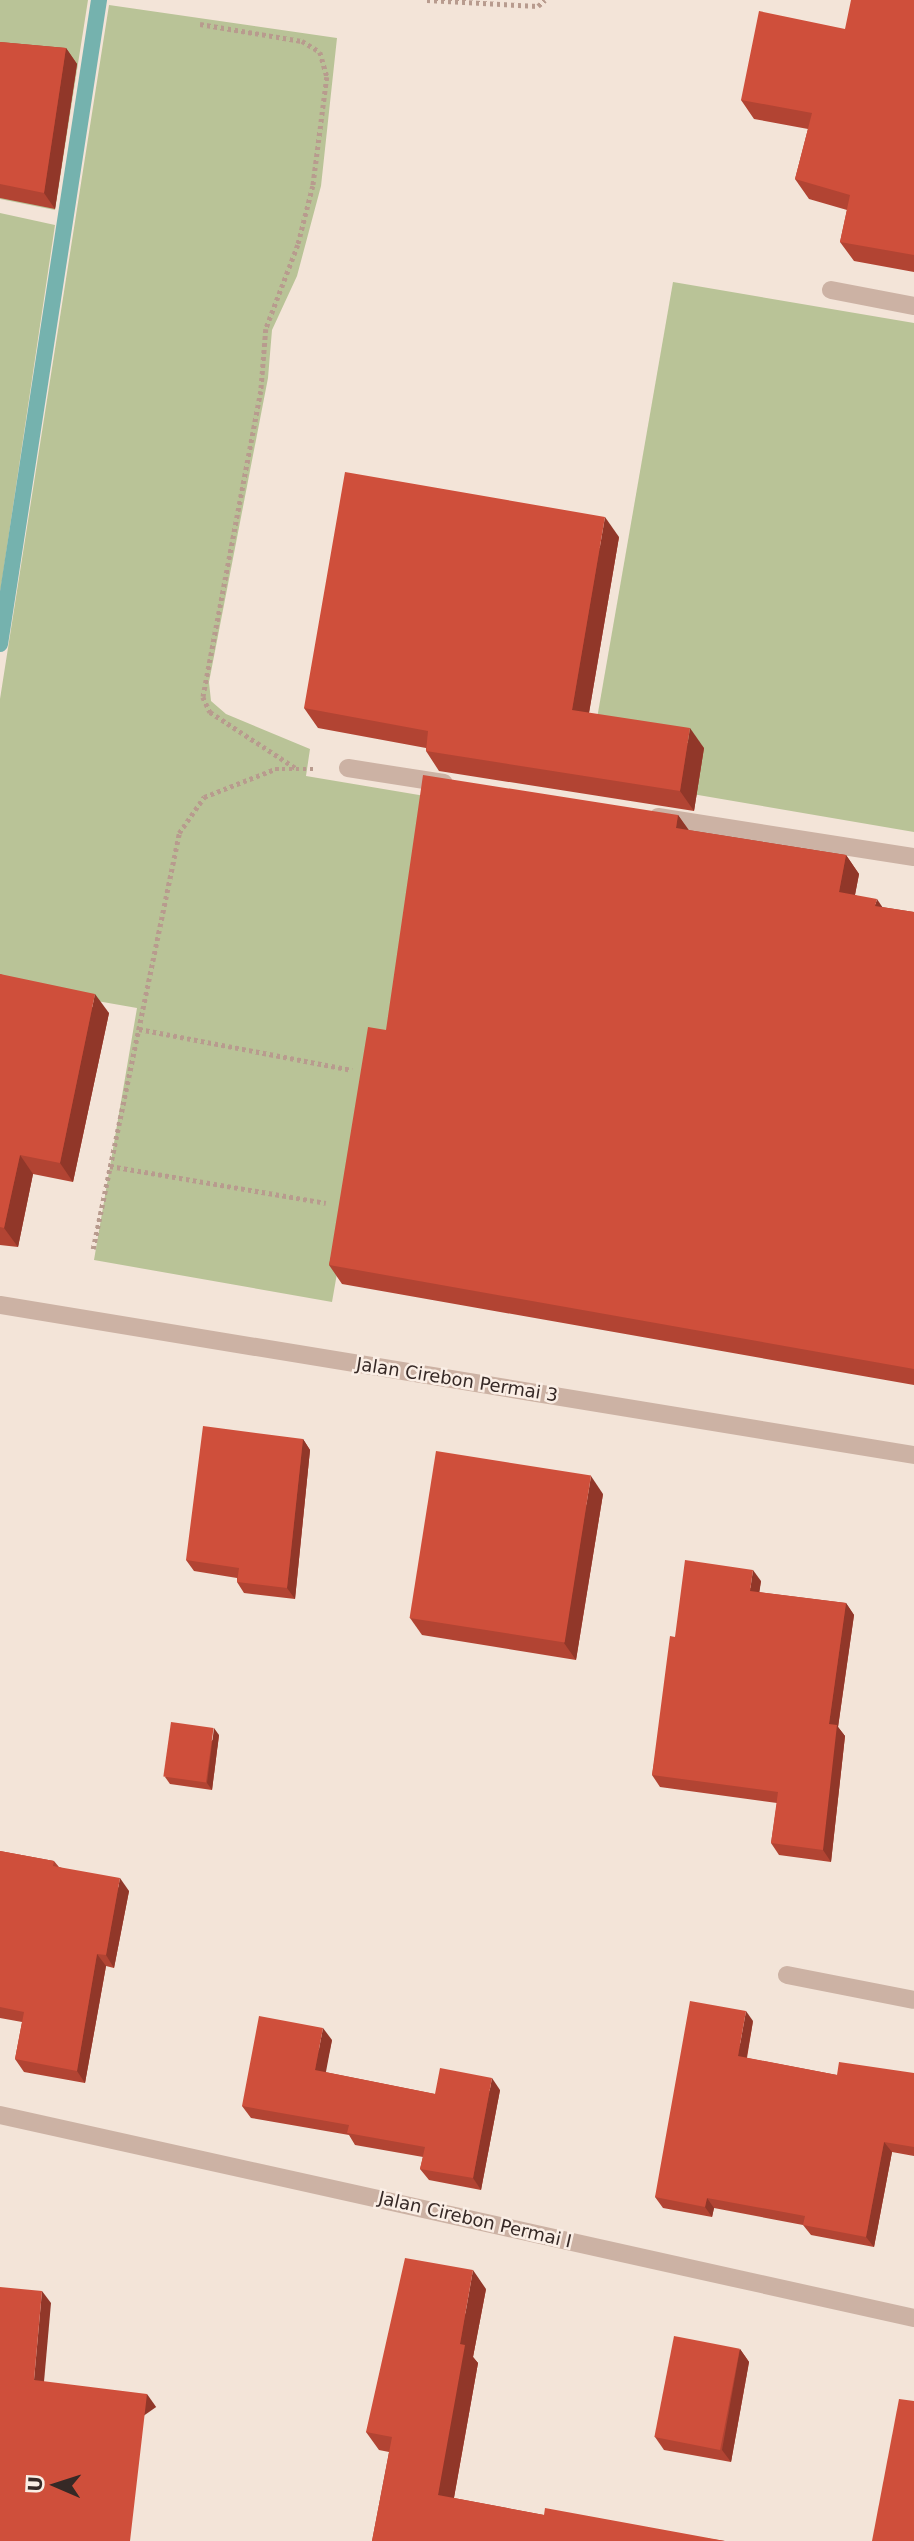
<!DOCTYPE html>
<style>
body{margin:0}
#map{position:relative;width:914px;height:2541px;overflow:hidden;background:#f3e4d8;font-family:"DejaVu Sans",sans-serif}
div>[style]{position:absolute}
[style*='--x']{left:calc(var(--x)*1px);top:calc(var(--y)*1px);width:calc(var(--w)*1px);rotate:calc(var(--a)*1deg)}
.green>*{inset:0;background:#b9c397}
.stream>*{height:16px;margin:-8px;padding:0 8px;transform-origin:8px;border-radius:8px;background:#75b2ae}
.path>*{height:4.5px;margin-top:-2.25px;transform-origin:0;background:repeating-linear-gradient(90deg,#b89b8e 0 3.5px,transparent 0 7px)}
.lane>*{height:18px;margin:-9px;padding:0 9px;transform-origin:9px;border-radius:9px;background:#ccb2a4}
.street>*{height:18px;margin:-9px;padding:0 9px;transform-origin:9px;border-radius:9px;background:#ccb2a4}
.wall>*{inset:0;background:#b24433}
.shaded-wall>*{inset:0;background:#913729;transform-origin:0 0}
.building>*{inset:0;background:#cf4f3b;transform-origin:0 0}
span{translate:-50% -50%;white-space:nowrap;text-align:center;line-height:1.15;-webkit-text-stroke:5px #faeee5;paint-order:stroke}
.street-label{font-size:18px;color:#362926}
.north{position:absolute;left:21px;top:2450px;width:70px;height:70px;-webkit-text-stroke:5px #faeee5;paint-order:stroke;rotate:273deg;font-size:19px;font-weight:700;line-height:28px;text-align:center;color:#362926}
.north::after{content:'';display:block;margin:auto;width:24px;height:32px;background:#362926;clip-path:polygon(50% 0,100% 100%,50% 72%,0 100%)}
</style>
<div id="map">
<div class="green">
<div style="clip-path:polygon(0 0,88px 0,55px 210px,0 199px)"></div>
<div style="clip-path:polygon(109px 5px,337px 38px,321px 186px,297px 276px,272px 330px,268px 378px,209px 682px,211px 701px,226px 714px,310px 749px,306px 776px,431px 797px,389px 1040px,378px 1039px,332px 1302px,94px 1260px,137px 1008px,0 984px,0 699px)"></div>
<div style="clip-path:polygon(0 213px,55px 225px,0 594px)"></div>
<div style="clip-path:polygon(673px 282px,914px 323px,914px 832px,587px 776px)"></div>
</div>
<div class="stream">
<div style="--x:0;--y:644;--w:652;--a:-81.26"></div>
</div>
<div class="path">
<div style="--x:427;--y:0;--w:111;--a:3.1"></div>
<div style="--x:538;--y:6;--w:9;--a:-41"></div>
<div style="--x:200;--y:24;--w:103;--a:9.5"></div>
<div style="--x:302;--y:41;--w:21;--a:31"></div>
<div style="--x:320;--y:52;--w:26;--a:74"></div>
<div style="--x:327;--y:77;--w:110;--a:97.3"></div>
<div style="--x:313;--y:186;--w:61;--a:104.3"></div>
<div style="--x:298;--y:245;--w:90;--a:110.9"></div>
<div style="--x:266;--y:329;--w:62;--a:94.6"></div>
<div style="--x:261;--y:391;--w:311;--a:100.7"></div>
<div style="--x:203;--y:697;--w:17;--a:65"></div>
<div style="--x:210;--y:712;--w:104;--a:33.2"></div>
<div style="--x:139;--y:1029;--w:217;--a:10.9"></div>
<div style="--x:110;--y:1166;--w:219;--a:9.7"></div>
<div style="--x:93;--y:1249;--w:425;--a:-78.3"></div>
<div style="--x:179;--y:833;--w:44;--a:-55.2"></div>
<div style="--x:204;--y:797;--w:76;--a:-21.5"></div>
<div style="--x:275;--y:769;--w:38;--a:0"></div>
</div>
<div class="lane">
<div style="--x:831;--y:290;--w:85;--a:10.9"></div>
<div style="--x:348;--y:768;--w:97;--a:8.9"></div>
<div style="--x:658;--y:817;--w:259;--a:8.9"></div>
</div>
<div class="street">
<div style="--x:0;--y:1305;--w:926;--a:9.32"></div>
<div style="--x:787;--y:1975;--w:129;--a:11.1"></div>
<div style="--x:0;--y:2115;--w:936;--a:12.52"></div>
</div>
<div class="wall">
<div style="clip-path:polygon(914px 0,914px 272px,854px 261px,840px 242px,847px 210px,809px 199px,795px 179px,808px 129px,754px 119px,741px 100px,845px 29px)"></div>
<div style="clip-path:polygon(0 42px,66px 48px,77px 64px,55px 209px,0 198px)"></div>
<div style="clip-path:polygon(619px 537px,589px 713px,704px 748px,694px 811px,439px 771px,426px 751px,426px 748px,318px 728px,304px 708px)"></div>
<div style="clip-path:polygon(678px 815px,688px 830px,846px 855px,859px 874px,855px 895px,882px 907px,914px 912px,914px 1385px,342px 1284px,329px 1265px,386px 1030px)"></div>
<div style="clip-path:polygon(0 974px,109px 1013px,73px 1182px,33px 1174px,18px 1247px,0 1245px)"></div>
<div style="clip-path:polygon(303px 1439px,310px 1450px,295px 1599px,244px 1593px,237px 1582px,237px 1578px,194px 1571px,186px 1560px)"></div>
<div style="clip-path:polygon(603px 1494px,576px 1660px,422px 1635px,410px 1618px)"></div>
<div style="clip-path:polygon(761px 1581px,759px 1592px,846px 1603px,854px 1615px,838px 1727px,845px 1736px,831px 1862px,779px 1855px,771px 1843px,777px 1803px,660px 1787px,652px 1775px,675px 1637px)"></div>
<div style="clip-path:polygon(219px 1735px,212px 1790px,170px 1784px,165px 1777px)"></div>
<div style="clip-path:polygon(0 1851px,54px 1861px,59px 1867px,129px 1891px,114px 1968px,106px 1966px,85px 2083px,24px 2072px,15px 2059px,22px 2022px,0 2018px)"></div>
<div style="clip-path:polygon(753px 2021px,747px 2058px,837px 2075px,914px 2073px,914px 2156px,892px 2152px,874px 2247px,811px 2235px,803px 2225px,714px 2208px,712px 2217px,663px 2208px,655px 2197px)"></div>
<div style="clip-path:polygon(332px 2040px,325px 2072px,435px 2094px,500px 2090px,481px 2190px,429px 2180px,420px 2169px,423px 2157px,355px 2145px,349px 2135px,251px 2118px,242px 2106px)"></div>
<div style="clip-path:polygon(486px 2289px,473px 2357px,478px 2363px,454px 2498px,544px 2515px,725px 2541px,372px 2541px,389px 2452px,379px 2450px,366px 2432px)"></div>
<div style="clip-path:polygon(740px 2349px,749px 2362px,731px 2462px,664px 2450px,655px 2437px)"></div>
</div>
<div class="shaded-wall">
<div style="clip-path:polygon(66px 48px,77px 64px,55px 209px,44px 193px)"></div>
<div style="clip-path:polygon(605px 517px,619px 537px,586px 730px,572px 710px)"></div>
<div style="clip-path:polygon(690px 728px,704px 748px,694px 811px,680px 791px)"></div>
<div style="clip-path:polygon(678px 815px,691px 833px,676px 828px)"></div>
<div style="clip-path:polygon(846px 855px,859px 874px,852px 910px,839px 892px)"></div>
<div style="clip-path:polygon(877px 899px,889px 917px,875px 906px)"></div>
<div style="clip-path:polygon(95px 994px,109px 1013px,73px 1182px,60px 1163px)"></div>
<div style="clip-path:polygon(20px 1155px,33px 1174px,18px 1247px,4px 1228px)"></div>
<div style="clip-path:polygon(303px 1439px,310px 1450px,295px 1599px,287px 1588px)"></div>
<div style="clip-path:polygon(591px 1476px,603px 1494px,576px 1660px,564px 1643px)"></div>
<div style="clip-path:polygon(753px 1570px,761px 1581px,758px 1602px,750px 1591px)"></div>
<div style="clip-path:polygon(846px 1603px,854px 1615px,838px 1727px,845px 1736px,831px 1862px,823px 1850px,829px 1724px)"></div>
<div style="clip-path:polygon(214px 1728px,219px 1735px,212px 1790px,207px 1783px)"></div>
<div style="clip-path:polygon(120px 1878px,129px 1891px,114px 1968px,106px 1955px)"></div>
<div style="clip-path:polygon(97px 1954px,106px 1966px,85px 2083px,77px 2071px)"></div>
<div style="clip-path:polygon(746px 2011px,753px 2021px,745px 2066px,738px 2056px)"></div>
<div style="clip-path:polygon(323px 2028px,332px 2040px,324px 2082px,315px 2070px)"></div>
<div style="clip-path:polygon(492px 2078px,500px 2090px,481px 2190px,473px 2178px)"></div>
<div style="clip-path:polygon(884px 2142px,892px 2152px,874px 2247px,866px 2237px)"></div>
<div style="clip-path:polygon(707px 2198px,714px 2208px,712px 2217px,705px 2207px)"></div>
<div style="clip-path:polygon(473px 2270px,486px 2289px,473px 2357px,478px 2363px,451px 2514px,438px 2495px,460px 2344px)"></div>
<div style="clip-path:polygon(42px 2291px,51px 2303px,43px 2393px,34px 2380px)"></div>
<div style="clip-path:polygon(740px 2349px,749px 2362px,731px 2462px,722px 2450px)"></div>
<div style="left:147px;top:2394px;width:16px;height:148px;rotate:55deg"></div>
</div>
<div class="building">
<div style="clip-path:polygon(851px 0,914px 0,914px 255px,840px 242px,850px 195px,795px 179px,812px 113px,741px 100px,759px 11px,845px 29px)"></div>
<div style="clip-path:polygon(0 42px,66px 48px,44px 193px,0 184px)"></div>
<div style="clip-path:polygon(345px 472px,605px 517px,572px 710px,690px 728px,680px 791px,426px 751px,428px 731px,304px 708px)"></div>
<div style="clip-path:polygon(423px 775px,678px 815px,676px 828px,846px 855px,839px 892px,877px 899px,875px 906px,914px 912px,914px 1369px,329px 1265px,368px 1027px,386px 1030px)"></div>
<div style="clip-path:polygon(0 974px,95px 994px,60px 1163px,20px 1155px,4px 1228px,0 1227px)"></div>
<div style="clip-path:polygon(203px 1426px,303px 1439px,287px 1588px,237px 1582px,239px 1568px,186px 1560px)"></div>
<div style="left:436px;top:1451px;width:157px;height:169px;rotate:9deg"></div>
<div style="clip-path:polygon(685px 1560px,753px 1570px,750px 1591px,846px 1603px,829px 1724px,837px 1725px,823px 1850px,771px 1843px,778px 1792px,652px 1775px,670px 1636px,675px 1637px)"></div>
<div style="left:171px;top:1722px;width:43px;height:55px;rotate:8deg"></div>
<div style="clip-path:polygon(0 1851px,54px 1861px,53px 1866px,120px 1878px,106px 1955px,97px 1954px,77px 2071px,15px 2059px,24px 2012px,0 2007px)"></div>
<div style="clip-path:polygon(690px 2001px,746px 2011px,738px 2056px,837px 2075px,839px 2062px,914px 2073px,914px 2147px,884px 2142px,866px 2237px,803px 2225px,805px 2216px,707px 2198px,705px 2207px,655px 2197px)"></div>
<div style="clip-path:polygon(259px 2016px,323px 2028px,315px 2070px,435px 2094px,440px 2068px,492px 2078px,473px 2178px,420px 2169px,425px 2147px,347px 2133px,349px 2125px,242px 2106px)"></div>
<div style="clip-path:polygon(405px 2258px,473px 2270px,460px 2344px,465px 2345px,438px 2495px,544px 2515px,545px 2508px,725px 2541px,372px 2541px,392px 2437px,366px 2432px)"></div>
<div style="clip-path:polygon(0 2287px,42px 2291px,34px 2380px,147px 2394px,130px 2541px,0 2541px)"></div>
<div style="left:674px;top:2336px;width:67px;height:103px;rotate:11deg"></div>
<div style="clip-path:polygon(899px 2399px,914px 2401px,914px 2541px,872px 2541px)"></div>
</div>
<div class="street-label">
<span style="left:457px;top:1380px;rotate:9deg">Jalan Cirebon Permai 3</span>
<span style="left:475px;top:2220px;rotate:13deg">Jalan Cirebon Permai I</span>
</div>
<div class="north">U</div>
</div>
